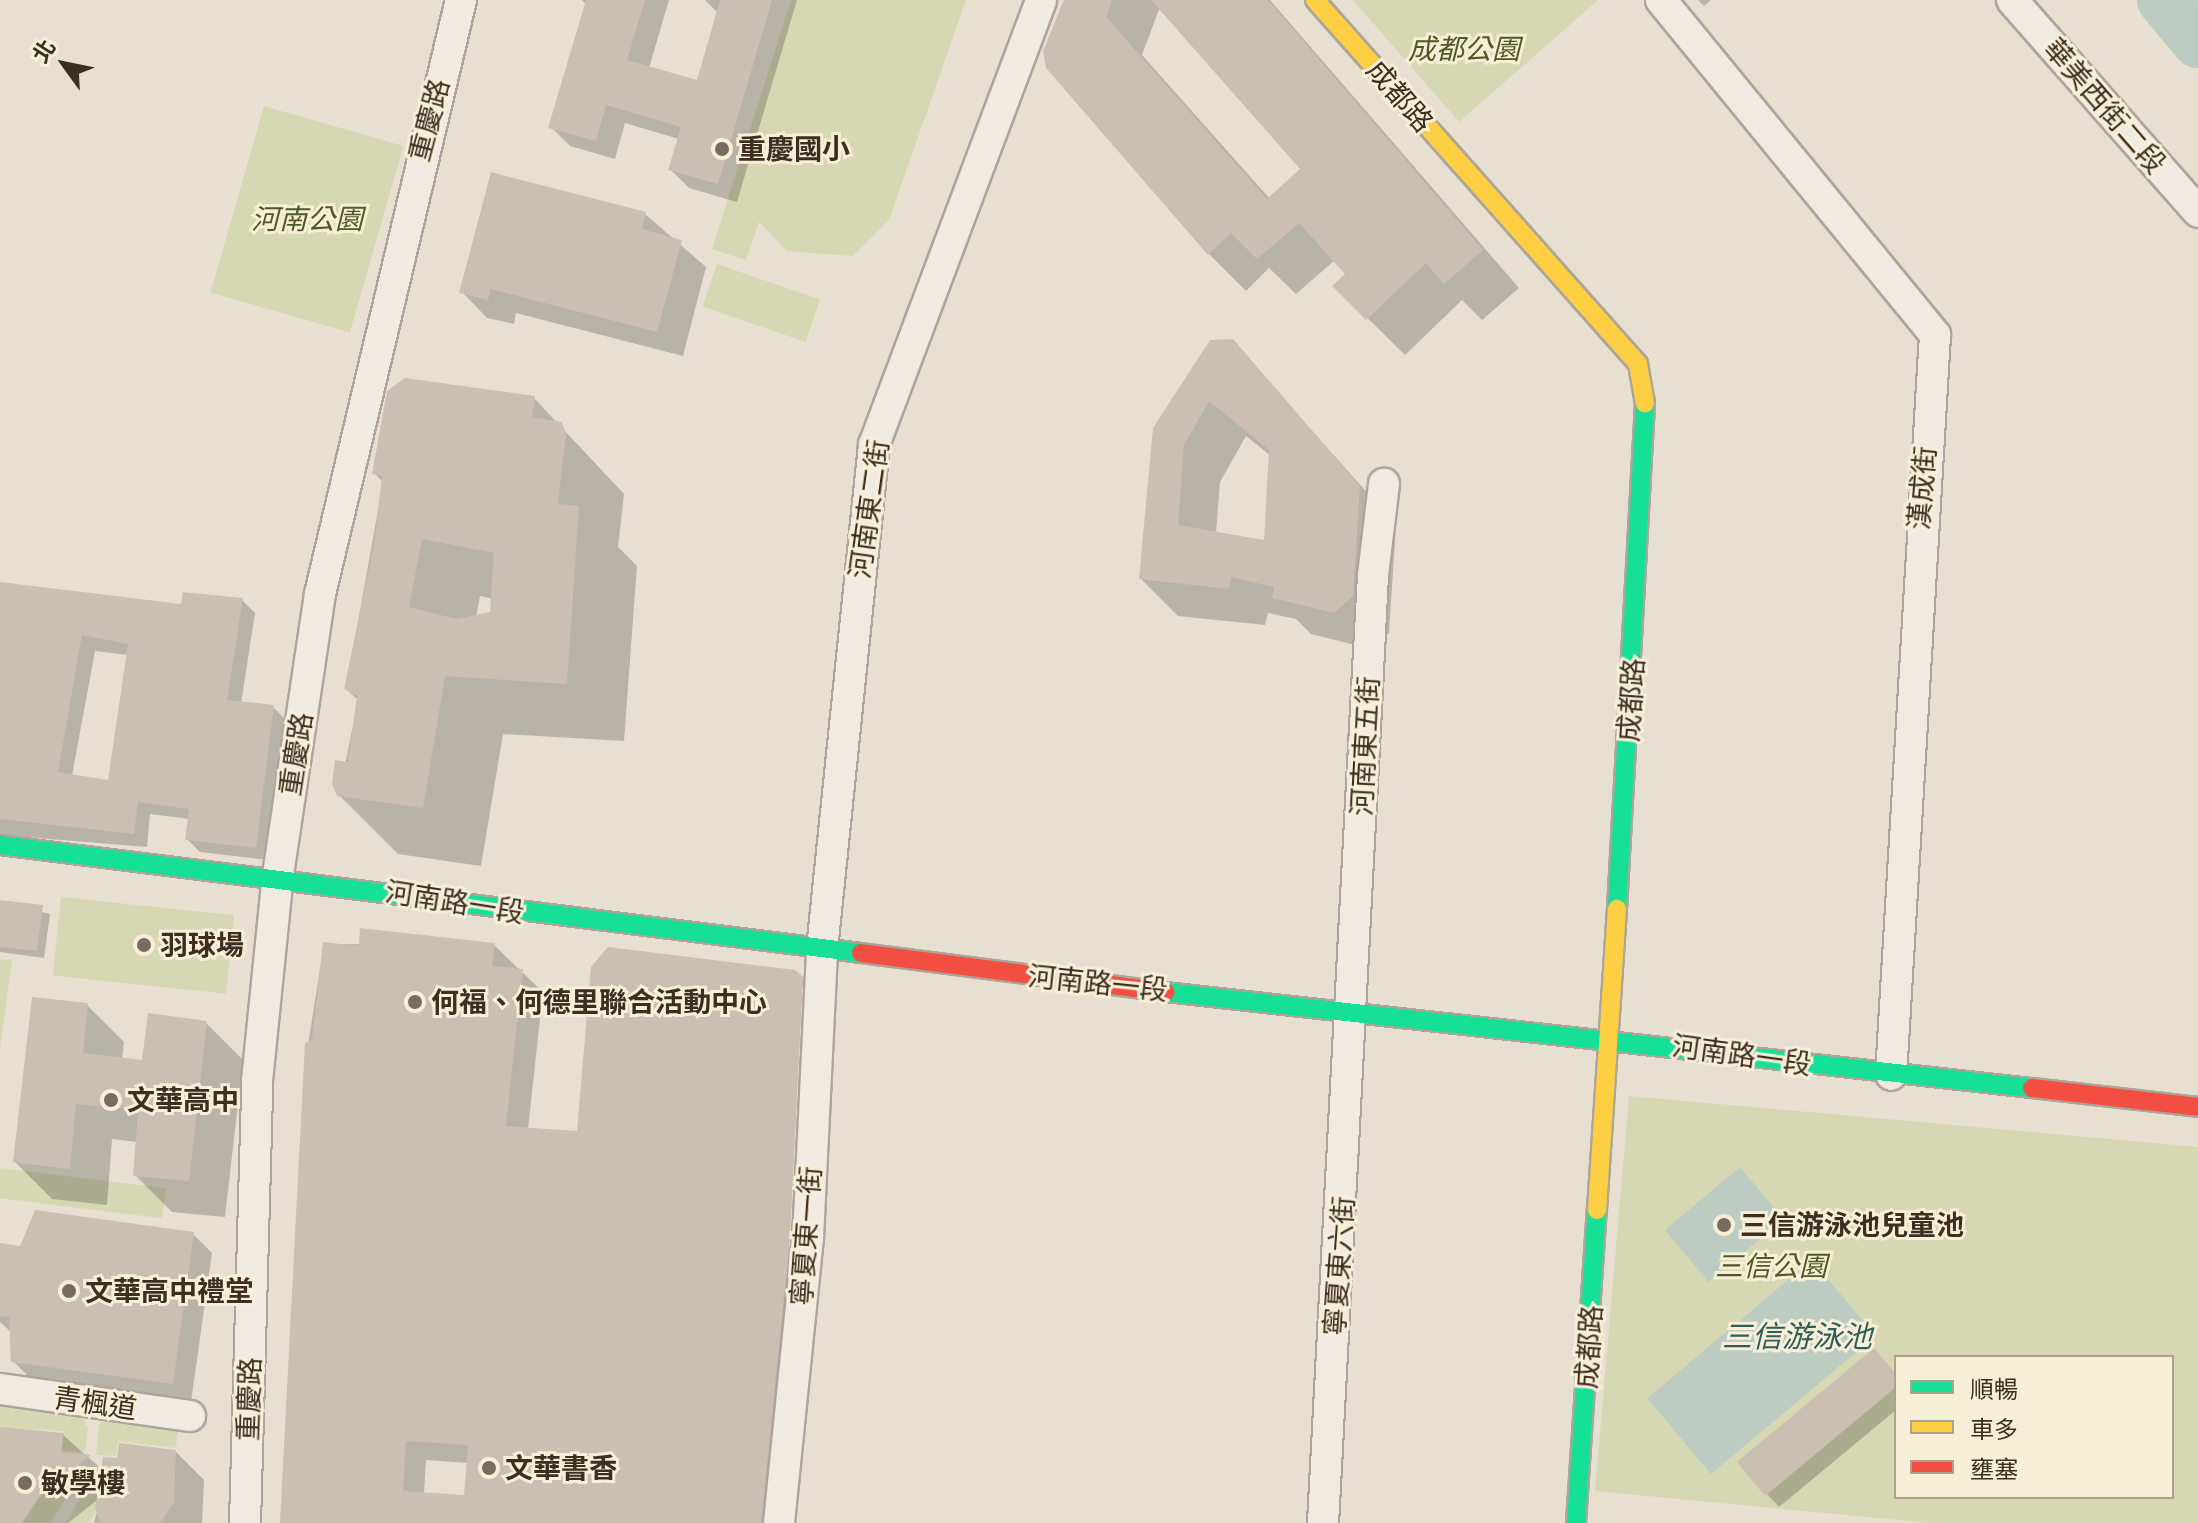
<!DOCTYPE html>
<meta charset="utf-8">
<style>
body{margin:0}
#map{position:relative;width:2198px;height:1523px;overflow:hidden;background:#e7e0d1;font-family:Lora,"Noto Sans TC",serif}
div>[style]{position:absolute}
[style*='--x']{left:calc(var(--x)*1px);top:calc(var(--y)*1px);width:calc(var(--w)*1px);rotate:calc(var(--a)*1deg)}
.green>*{inset:0;background:#d6d7b3;transform-origin:0 0}
.water>*{inset:0;background:#bcccc2;transform-origin:0 0}
.shadow>*{inset:0;background:#0003}
.river>*{height:52px;margin:-26px;padding:0 26px;transform-origin:26px;border-radius:26px;background:#bcccc2}
.building>*{inset:0;background:#cbbfb2}
.roads{filter:drop-shadow(2px 0 #ada599) drop-shadow(-2px 0 #ada599) drop-shadow(0 2px #ada599) drop-shadow(0 -2px #ada599)}
.street>*{height:30px;margin:-15px;padding:0 15px;transform-origin:15px;border-radius:15px;background:#efebe3}
.fast>*{height:18px;margin:-9px;padding:0 9px;transform-origin:9px;border-radius:9px;background:#16e098}
.slow>*{height:18px;margin:-9px;padding:0 9px;transform-origin:9px;border-radius:9px;background:#ffcf43}
.jam>*{height:18px;margin:-9px;padding:0 9px;transform-origin:9px;border-radius:9px;background:#f24e42}
.dots>*{width:22px;height:22px;translate:-50% -50%;box-sizing:border-box;border:4px solid #f7eed8;border-radius:50%}
span{translate:-50% -50%;white-space:nowrap;text-align:center;line-height:1.15;-webkit-text-stroke:6px #f7eed8;paint-order:stroke}
.park-label{font-size:28px;color:#4d5a26;font-style:italic}
.street-label{font-size:28px;color:#3d2e20}
.poi-label{font-size:28px;color:#3d2e20;font-weight:700}
.left{translate:0 -50%;text-align:left}
.water-label{font-size:30px;color:#2f5d5a;font-style:italic}
.legend{position:absolute;left:1894px;top:1355px;width:280px;height:144px;box-sizing:border-box;background:#f7eed8;border:2px solid #ada18e;margin:0;padding:10px 14px;list-style:none;font-size:24px;color:#3d2e20}
.legend li{display:flex;align-items:center;gap:16px;height:40px}
.legend b{width:40px;border:2px solid #ada18e}
.north{position:absolute;left:24px;top:24px;width:80px;height:80px;-webkit-text-stroke:6px #f7eed8;paint-order:stroke;rotate:303deg;font-size:22px;font-weight:700;line-height:32px;text-align:center;color:#3d2e20}
.north::after{content:'';display:block;margin:auto;width:28px;height:36px;background:#3d2e20;clip-path:polygon(50% 0,100% 100%,50% 72%,0 100%)}
</style>
<div id="map">
<div class="green">
<div style="clip-path:polygon(791px 0,966px 0,889px 220px,853px 256px,787px 251px,759px 222px,746px 260px,712px 249px)"></div>
<div style="clip-path:polygon(1353px 0,1598px 0,1459px 122px)"></div>
<div style="left:264px;top:106px;width:145px;height:194px;rotate:16deg"></div>
<div style="left:717px;top:264px;width:109px;height:45px;rotate:19deg"></div>
<div style="left:61px;top:897px;width:174px;height:79px;rotate:6deg"></div>
<div style="clip-path:polygon(0 959px,12px 960px,0 1049px)"></div>
<div style="clip-path:polygon(evenodd,1629px 1096px,2198px 1147px,2198px 1523px,1930px 1523px,1595px 1491px,1629px 1096px,1896px 1357px,2172px 1357px,2172px 1497px,1896px 1497px,1896px 1357px)"></div>
<div style="left:0;top:1168px;width:167px;height:30px;rotate:7deg"></div>
<div style="clip-path:polygon(0 1405px,82px 1417px,88px 1428px,85px 1452px,62px 1450px,63px 1431px,0 1428px)"></div>
<div style="clip-path:polygon(112px 1418px,178px 1427px,176px 1448px,118px 1441px,116px 1456px,96px 1455px,99px 1424px)"></div>
<div style="clip-path:polygon(61px 1470px,80px 1472px,80px 1479px,50px 1523px,23px 1523px,42px 1494px,54px 1492px)"></div>
<div style="clip-path:polygon(93px 1474px,115px 1481px,88px 1523px,66px 1523px)"></div>
</div>
<div class="water">
<div style="left:1740px;top:1167px;width:68px;height:98px;rotate:50deg"></div>
<div style="left:1812px;top:1260px;width:99px;height:215px;rotate:50deg"></div>
</div>
<div class="shadow">
<div style="clip-path:polygon(582px 0,669px 0,649px 68px,698px 82px,718px 13px,705px 0,797px 0,737px 202px,689px 188px,670px 169px,679px 139px,625px 123px,615px 159px,570px 146px,551px 127px,587px 5px)"></div>
<div style="clip-path:polygon(evenodd,1066px 0,1270px 0,1519px 288px,1482px 320px,1462px 300px,1405px 355px,1335px 286px,1348px 275px,1335px 260px,1296px 294px,1269px 268px,1246px 291px,1209px 254px,1066px 0,1160px 7px,1303px 170px,1270px 199px,1142px 55px,1160px 7px)"></div>
<div style="clip-path:polygon(1698px 0,1711px 0,1704px 6px)"></div>
<div style="clip-path:polygon(645px 214px,706px 267px,683px 356px,516px 313px,514px 324px,487px 318px,462px 292px)"></div>
<div style="clip-path:polygon(evenodd,1232px 341px,1396px 525px,1389px 633px,1372px 649px,1311px 634px,1296px 619px,1268px 613px,1265px 625px,1178px 616px,1141px 579px,1155px 429px,1232px 341px,1246px 436px,1271px 456px,1266px 542px,1216px 533px,1220px 482px,1246px 436px)"></div>
<div style="clip-path:polygon(evenodd,534px 398px,624px 494px,618px 547px,637px 566px,624px 741px,503px 734px,481px 866px,398px 854px,339px 795px,358px 700px,346px 689px,383px 482px,375px 474px,534px 398px,480px 596px,493px 599px,492px 613px,476px 617px,480px 596px)"></div>
<div style="clip-path:polygon(evenodd,0 583px,182px 606px,242px 600px,255px 613px,241px 704px,273px 707px,286px 720px,269px 860px,200px 852px,187px 839px,190px 819px,150px 814px,147px 847px,0 835px,0 583px,95px 651px,129px 655px,110px 782px,72px 776px,95px 651px)"></div>
<div style="clip-path:polygon(0 902px,50px 914px,44px 958px,0 952px)"></div>
<div style="clip-path:polygon(evenodd,324px 944px,494px 945px,543px 992px,528px 1129px,579px 1133px,794px 972px,822px 1000px,783px 1523px,282px 1523px,304px 1070px,324px 944px,800px 988px,804px 988px,792px 1247px,788px 1247px,800px 988px,324px 944px,426px 1460px,469px 1463px,466px 1497px,424px 1494px,426px 1460px)"></div>
<div style="clip-path:polygon(87px 1005px,124px 1042px,122px 1059px,144px 1062px,206px 1023px,243px 1060px,225px 1217px,172px 1212px,135px 1175px,137px 1142px,112px 1139px,107px 1205px,52px 1199px,15px 1162px)"></div>
<div style="clip-path:polygon(193px 1234px,212px 1253px,191px 1402px,32px 1380px,13px 1361px,12px 1333px,0 1322px,0 1258px,21px 1248px)"></div>
<div style="clip-path:polygon(1896px 1375px,1896px 1410px,1779px 1507px,1767px 1494px)"></div>
<div style="clip-path:polygon(63px 1435px,104px 1471px,118px 1460px,176px 1452px,204px 1480px,202px 1523px,94px 1523px,101px 1497px,68px 1523px,0 1523px,0 1438px)"></div>
</div>
<div class="river">
<div style="--x:2163;--y:0;--w:55;--a:50.2"></div>
</div>
<div class="building">
<div style="clip-path:polygon(586px 0,645px 0,627px 60px,697px 80px,720px 0,772px 0,718px 184px,668px 170px,681px 127px,606px 105px,596px 141px,548px 128px)"></div>
<div style="clip-path:polygon(1064px 0,1112px 0,1106px 17px,1267px 199px,1300px 169px,1151px 0,1268px 0,1483px 250px,1444px 284px,1426px 263px,1366px 320px,1332px 286px,1345px 274px,1299px 223px,1257px 259px,1231px 233px,1208px 255px,1046px 68px,1043px 51px)"></div>
<div style="clip-path:polygon(491px 172px,646px 212px,642px 229px,682px 240px,657px 332px,491px 289px,488px 300px,459px 293px)"></div>
<div style="clip-path:polygon(evenodd,1233px 339px,1360px 486px,1353px 596px,1334px 613px,1272px 598px,1274px 587px,1231px 577px,1229px 589px,1139px 579px,1153px 428px,1210px 340px,1233px 339px,1209px 401px,1269px 450px,1264px 540px,1178px 525px,1184px 445px,1209px 401px)"></div>
<div style="clip-path:polygon(evenodd,405px 378px,535px 396px,532px 417px,562px 422px,566px 434px,558px 504px,579px 506px,567px 684px,445px 676px,423px 808px,337px 796px,332px 784px,335px 760px,348px 762px,357px 696px,344px 689px,374px 544px,382px 476px,372px 474px,387px 391px,405px 378px,422px 539px,494px 553px,490px 612px,456px 619px,409px 607px,422px 539px)"></div>
<div style="clip-path:polygon(evenodd,0 582px,181px 604px,183px 592px,243px 598px,227px 700px,274px 705px,256px 848px,185px 840px,189px 809px,138px 802px,134px 834px,0 819px,0 582px,82px 635px,128px 644px,108px 780px,58px 772px,82px 635px)"></div>
<div style="clip-path:polygon(0 900px,43px 905px,37px 951px,0 947px)"></div>
<div style="clip-path:polygon(evenodd,360px 928px,495px 943px,492px 966px,523px 969px,506px 1126px,577px 1131px,591px 967px,608px 947px,795px 970px,803px 977px,790px 1237px,761px 1523px,280px 1523px,305px 1043px,312px 1040px,323px 942px,359px 946px,360px 928px,406px 1441px,468px 1445px,464px 1495px,403px 1491px,406px 1441px)"></div>
<div style="clip-path:polygon(32px 997px,88px 1003px,83px 1053px,142px 1060px,148px 1013px,207px 1021px,189px 1181px,133px 1176px,138px 1110px,76px 1104px,70px 1169px,13px 1162px)"></div>
<div style="clip-path:polygon(35px 1210px,194px 1232px,173px 1384px,11px 1362px,9px 1317px,0 1316px,0 1243px,20px 1246px)"></div>
<div style="clip-path:polygon(1874px 1348px,1896px 1374px,1896px 1387px,1765px 1496px,1737px 1462px)"></div>
<div style="clip-path:polygon(0 1427px,64px 1433px,61px 1452px,91px 1455px,40px 1495px,21px 1523px,0 1523px)"></div>
<div style="clip-path:polygon(119px 1443px,176px 1450px,174px 1502px,160px 1523px,101px 1523px,95px 1508px,103px 1457px,117px 1458px)"></div>
</div>
<div class="roads">
<div class="street">
<div style="--x:1661;--y:0;--w:433;--a:50.7"></div>
<div style="--x:1935;--y:335;--w:741;--a:93.4"></div>
<div style="--x:2012;--y:0;--w:282;--a:48.7"></div>
<div style="--x:0;--y:1389;--w:192;--a:8.1"></div>
<div style="--x:245;--y:1523;--w:442;--a:-88.4"></div>
<div style="--x:257;--y:1081;--w:207;--a:-84.2"></div>
<div style="--x:278;--y:875;--w:284;--a:-81.5"></div>
<div style="--x:320;--y:594;--w:611;--a:-76.65"></div>
<div style="--x:779;--y:1523;--w:286;--a:-84.2"></div>
<div style="--x:808;--y:1238;--w:289;--a:-87.2"></div>
<div style="--x:822;--y:949;--w:507;--a:-84.11"></div>
<div style="--x:874;--y:445;--w:475;--a:-69.4"></div>
<div style="--x:1323;--y:1523;--w:949;--a:-86.98"></div>
<div style="--x:1373;--y:575;--w:92;--a:-83.1"></div>
</div>
<div class="fast">
<div style="--x:0;--y:845;--w:868;--a:7.15"></div>
<div style="--x:1617;--y:909;--w:507;--a:-86.83"></div>
<div style="--x:1166;--y:992;--w:871;--a:6.33"></div>
<div style="--x:1576;--y:1523;--w:314;--a:-86.2"></div>
</div>
<div class="slow">
<div style="--x:1315;--y:0;--w:487;--a:48.4"></div>
<div style="--x:1638;--y:364;--w:40;--a:80"></div>
<div style="--x:1597;--y:1210;--w:302;--a:-86.2"></div>
</div>
<div class="jam">
<div style="--x:861;--y:953;--w:307;--a:7.3"></div>
<div style="--x:2032;--y:1088;--w:167;--a:6.5"></div>
</div>
</div>
<div class="dots">
<div style="left:722px;top:149px;background:#786c5e"></div>
<div style="left:144px;top:945px;background:#786c5e"></div>
<div style="left:415px;top:1002px;background:#786c5e"></div>
<div style="left:111px;top:1100px;background:#786c5e"></div>
<div style="left:1724px;top:1225px;background:#786c5e"></div>
<div style="left:69px;top:1291px;background:#786c5e"></div>
<div style="left:489px;top:1468px;background:#786c5e"></div>
<div style="left:25px;top:1483px;background:#786c5e"></div>
</div>
<div class="park-label">
<span style="left:1464px;top:49px">成都公園</span>
<span style="left:307px;top:219px">河南公園</span>
<span style="left:1771px;top:1266px">三信公園</span>
</div>
<div class="street-label">
<span style="left:1400px;top:96px;rotate:49deg">成都路</span>
<span style="left:2105px;top:106px;rotate:49deg">華美西街二段</span>
<span style="left:429px;top:120px;rotate:-75deg">重慶路</span>
<span style="left:1922px;top:488px;rotate:-85deg">漢成街</span>
<span style="left:869px;top:509px;rotate:-82deg">河南東二街</span>
<span style="left:1631px;top:700px;rotate:-86deg">成都路</span>
<span style="left:1365px;top:746px;rotate:-87deg">河南東五街</span>
<span style="left:296px;top:754px;rotate:-81deg">重慶路</span>
<span style="left:455px;top:902px;rotate:9deg">河南路一段</span>
<span style="left:1098px;top:983px;rotate:6deg">河南路一段</span>
<span style="left:1742px;top:1055px;rotate:8deg">河南路一段</span>
<span style="left:806px;top:1236px;rotate:-86deg">寧夏東一街</span>
<span style="left:1339px;top:1266px;rotate:-86deg">寧夏東六街</span>
<span style="left:1589px;top:1347px;rotate:-86deg">成都路</span>
<span style="left:249px;top:1399px;rotate:-88deg">重慶路</span>
<span style="left:95px;top:1403px;rotate:8deg">青楓道</span>
</div>
<div class="poi-label">
<span class="left" style="left:738px;top:149px">重慶國小</span>
<span class="left" style="left:160px;top:945px">羽球場</span>
<span class="left" style="left:431px;top:1002px">何福、何德里聯合活動中心</span>
<span class="left" style="left:127px;top:1100px">文華高中</span>
<span class="left" style="left:1740px;top:1225px">三信游泳池兒童池</span>
<span class="left" style="left:85px;top:1291px">文華高中禮堂</span>
<span class="left" style="left:505px;top:1468px">文華書香</span>
<span class="left" style="left:41px;top:1483px">敏學樓</span>
</div>
<div class="water-label">
<span style="left:1797px;top:1336px">三信游泳池</span>
</div>
<ul class="legend">
<li><b style="height:10px;background:#16e098"></b>順暢</li>
<li><b style="height:10px;background:#ffcf43"></b>車多</li>
<li><b style="height:10px;background:#f24e42"></b>壅塞</li>
</ul>
<div class="north">北</div>
</div>
